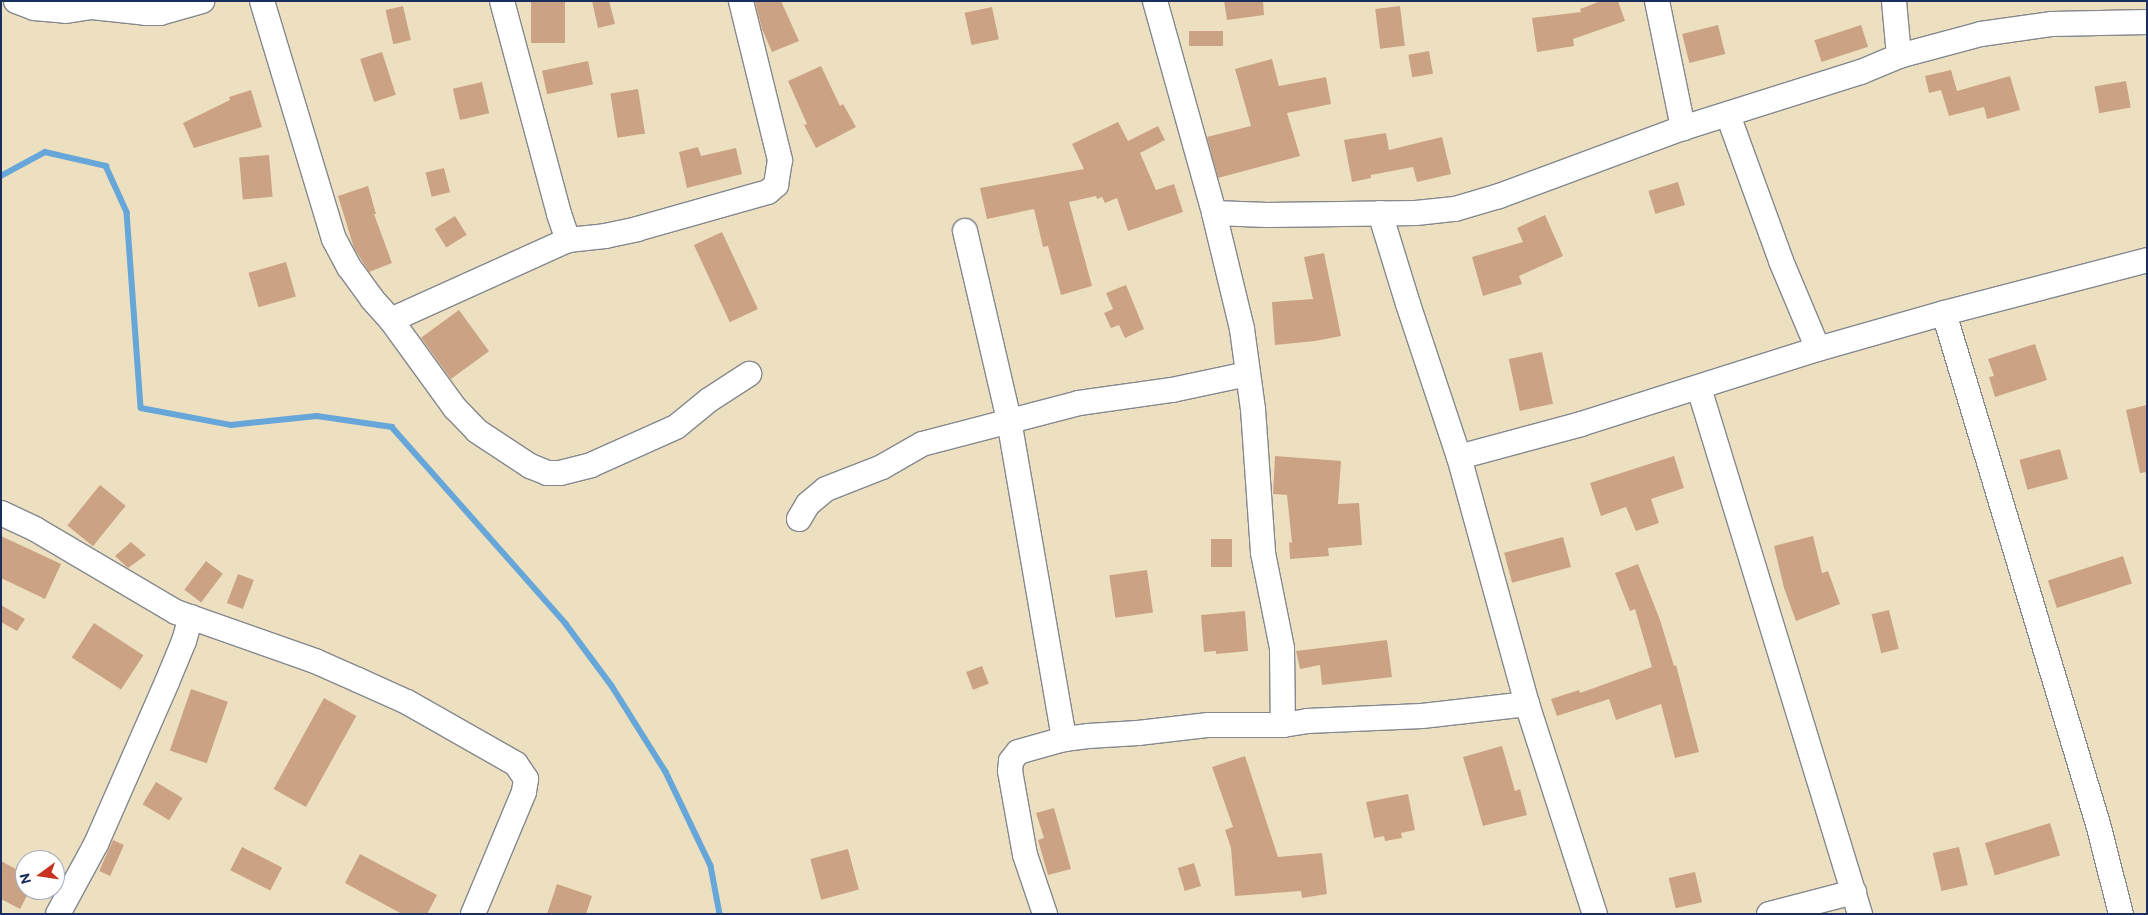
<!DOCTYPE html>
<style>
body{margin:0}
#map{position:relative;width:2148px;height:915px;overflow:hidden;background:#ede0c0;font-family:"Balsamiq Sans",sans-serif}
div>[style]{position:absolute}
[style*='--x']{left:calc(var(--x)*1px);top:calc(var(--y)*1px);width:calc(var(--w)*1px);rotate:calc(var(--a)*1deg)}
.stream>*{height:5.5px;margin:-2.75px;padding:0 2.75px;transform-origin:2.75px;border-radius:2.75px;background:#66a6d9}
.building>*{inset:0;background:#cba384;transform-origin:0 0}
.roads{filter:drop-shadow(1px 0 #84888f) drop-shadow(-1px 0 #84888f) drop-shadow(0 1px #84888f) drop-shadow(0 -1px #84888f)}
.minor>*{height:24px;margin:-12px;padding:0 12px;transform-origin:12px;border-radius:12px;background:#fff}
span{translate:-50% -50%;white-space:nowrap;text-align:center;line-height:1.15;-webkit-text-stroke:4px #fff;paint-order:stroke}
.frame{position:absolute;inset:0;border:2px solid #1b2f5e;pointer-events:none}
.north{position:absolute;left:15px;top:850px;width:50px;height:50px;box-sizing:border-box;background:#fff;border:1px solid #a4acbf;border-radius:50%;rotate:256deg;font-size:14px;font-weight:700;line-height:20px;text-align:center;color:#1b2f5e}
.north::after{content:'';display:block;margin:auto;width:18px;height:22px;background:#c8321e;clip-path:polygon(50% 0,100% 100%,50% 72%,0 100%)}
</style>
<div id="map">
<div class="stream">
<div style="--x:1;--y:176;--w:50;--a:-28.6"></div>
<div style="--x:45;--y:152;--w:63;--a:12.9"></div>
<div style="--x:106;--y:166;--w:51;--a:65.5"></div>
<div style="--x:127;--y:212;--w:196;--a:85.9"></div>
<div style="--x:141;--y:408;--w:92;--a:10.7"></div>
<div style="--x:231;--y:425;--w:86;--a:-6"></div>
<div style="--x:317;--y:416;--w:76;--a:8.3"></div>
<div style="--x:392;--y:427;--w:263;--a:48.5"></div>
<div style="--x:566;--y:624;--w:77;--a:53.4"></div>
<div style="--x:612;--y:686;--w:102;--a:57.9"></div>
<div style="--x:666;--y:772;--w:104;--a:64.4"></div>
<div style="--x:711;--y:866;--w:49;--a:79.4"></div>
</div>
<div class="building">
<div style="left:531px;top:1px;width:34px;height:42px"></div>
<div style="clip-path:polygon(592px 1px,609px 1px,615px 24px,598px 28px)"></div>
<div style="clip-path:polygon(755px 1px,781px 1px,799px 41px,772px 52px,762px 29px)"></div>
<div style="clip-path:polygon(1224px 1px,1263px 1px,1264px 15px,1227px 20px)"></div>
<div style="clip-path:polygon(1601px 1px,1618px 1px,1625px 21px,1573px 39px,1574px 46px,1537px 52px,1532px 18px,1581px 12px,1580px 9px)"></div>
<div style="left:403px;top:6px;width:35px;height:18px;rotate:77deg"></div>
<div style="left:1400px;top:6px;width:40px;height:25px;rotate:83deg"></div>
<div style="left:992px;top:7px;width:33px;height:28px;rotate:78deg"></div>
<div style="left:1718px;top:25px;width:30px;height:37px;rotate:76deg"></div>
<div style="left:1861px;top:25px;width:23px;height:49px;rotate:72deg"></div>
<div style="left:1223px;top:31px;width:15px;height:34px;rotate:90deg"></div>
<div style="left:1429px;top:51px;width:23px;height:21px;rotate:80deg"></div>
<div style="left:382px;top:52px;width:45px;height:23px;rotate:72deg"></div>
<div style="clip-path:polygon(1272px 59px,1279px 86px,1326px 77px,1331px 104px,1287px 113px,1300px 156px,1218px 178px,1207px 137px,1251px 126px,1235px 69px)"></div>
<div style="left:588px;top:61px;width:24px;height:47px;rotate:78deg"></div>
<div style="clip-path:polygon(821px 66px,840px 106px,843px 104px,856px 127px,816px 148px,804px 125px,807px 124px,788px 81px)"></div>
<div style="clip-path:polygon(1951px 70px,1957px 91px,2010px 76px,2020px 110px,1987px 119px,1984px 107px,1949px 116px,1941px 90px,1929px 93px,1925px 76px)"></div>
<div style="left:2126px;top:81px;width:27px;height:32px;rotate:80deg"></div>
<div style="left:482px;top:82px;width:32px;height:30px;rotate:77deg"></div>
<div style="left:638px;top:89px;width:45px;height:28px;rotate:81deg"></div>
<div style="clip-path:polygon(251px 90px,262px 127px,194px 148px,183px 123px,230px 100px,229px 97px)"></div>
<div style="clip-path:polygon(1118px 122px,1128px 141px,1158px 126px,1165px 140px,1140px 153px,1156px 190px,1174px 184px,1183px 212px,1128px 231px,1117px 198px,1105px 203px,1102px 197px,1097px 199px,1096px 196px,1069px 202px,1092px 286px,1061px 295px,1048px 246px,1043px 247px,1034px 209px,987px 219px,980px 188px,1084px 169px,1072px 144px)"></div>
<div style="clip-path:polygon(1386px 133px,1389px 150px,1442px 137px,1451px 174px,1417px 182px,1413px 167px,1371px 175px,1371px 178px,1352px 182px,1344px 140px)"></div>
<div style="clip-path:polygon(698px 147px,701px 156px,736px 148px,742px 174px,687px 188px,679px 152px)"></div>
<div style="left:269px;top:155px;width:42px;height:30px;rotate:85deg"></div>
<div style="left:444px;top:168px;width:25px;height:19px;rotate:76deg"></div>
<div style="left:1678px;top:182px;width:24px;height:31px;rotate:73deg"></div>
<div style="clip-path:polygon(368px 186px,376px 214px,374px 214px,392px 263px,369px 272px,354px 248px,338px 196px)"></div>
<div style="clip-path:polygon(1545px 215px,1563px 256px,1519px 276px,1522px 284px,1483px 296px,1472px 257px,1523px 242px,1517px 228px)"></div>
<div style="left:455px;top:216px;width:22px;height:24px;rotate:58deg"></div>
<div style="left:722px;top:232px;width:85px;height:31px;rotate:65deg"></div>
<div style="clip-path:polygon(1324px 253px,1341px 336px,1315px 341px,1275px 345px,1272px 302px,1313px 299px,1304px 257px)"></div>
<div style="left:286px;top:262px;width:36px;height:39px;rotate:74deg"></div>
<div style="clip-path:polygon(1126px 285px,1144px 329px,1125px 338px,1119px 325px,1111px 328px,1104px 313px,1113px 309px,1106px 293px)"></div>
<div style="left:459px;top:310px;width:51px;height:47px;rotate:54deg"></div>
<div style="clip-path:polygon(2035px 344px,2047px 380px,1995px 397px,1989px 377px,1994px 376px,1988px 359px)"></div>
<div style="left:1542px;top:352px;width:53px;height:34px;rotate:78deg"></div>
<div style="clip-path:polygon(2147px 405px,2147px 472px,2140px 473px,2126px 410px)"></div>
<div style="left:2060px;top:449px;width:31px;height:42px;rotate:75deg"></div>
<div style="clip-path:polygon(1275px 456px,1341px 461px,1338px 504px,1359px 503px,1362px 545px,1328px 548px,1329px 556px,1290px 559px,1289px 542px,1292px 543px,1287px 495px,1273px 494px)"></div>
<div style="clip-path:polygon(1674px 456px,1684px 488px,1651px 499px,1659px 523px,1636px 531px,1626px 507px,1601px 516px,1590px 483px)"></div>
<div style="left:100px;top:485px;width:33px;height:52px;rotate:39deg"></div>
<div style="clip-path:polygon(1px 536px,61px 564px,45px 599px,1px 578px)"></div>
<div style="clip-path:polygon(1813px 536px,1822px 573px,1828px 571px,1840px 604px,1796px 621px,1784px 588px,1774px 546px)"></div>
<div style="left:1563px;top:537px;width:31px;height:61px;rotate:75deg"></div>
<div style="left:1211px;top:539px;width:21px;height:28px"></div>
<div style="clip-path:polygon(131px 542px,146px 555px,128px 568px,115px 556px)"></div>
<div style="left:2123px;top:556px;width:29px;height:79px;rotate:72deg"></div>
<div style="left:206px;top:561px;width:21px;height:36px;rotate:37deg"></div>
<div style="clip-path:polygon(1638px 564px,1660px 620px,1674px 666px,1676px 665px,1699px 752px,1675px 758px,1661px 704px,1616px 720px,1609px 699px,1557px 716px,1551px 699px,1579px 690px,1580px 693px,1652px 667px,1635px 609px,1630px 611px,1615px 573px)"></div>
<div style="left:1147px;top:570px;width:43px;height:38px;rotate:82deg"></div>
<div style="left:238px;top:574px;width:17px;height:31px;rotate:21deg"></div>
<div style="clip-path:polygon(1px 605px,25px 619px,17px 631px,1px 622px)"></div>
<div style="left:1889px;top:610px;width:40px;height:18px;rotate:76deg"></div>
<div style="clip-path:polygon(1245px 611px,1248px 651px,1216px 654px,1216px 651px,1204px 652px,1201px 615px)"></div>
<div style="left:94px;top:623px;width:59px;height:41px;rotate:33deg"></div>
<div style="clip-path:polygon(1387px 640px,1392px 677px,1322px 685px,1320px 665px,1300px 669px,1296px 651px)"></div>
<div style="left:982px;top:666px;width:19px;height:17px;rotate:69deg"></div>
<div style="left:191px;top:689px;width:39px;height:65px;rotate:19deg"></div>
<div style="left:324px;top:698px;width:37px;height:104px;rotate:29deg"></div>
<div style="clip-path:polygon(1502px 746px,1515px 791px,1520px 789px,1527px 815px,1483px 826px,1463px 757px)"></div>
<div style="clip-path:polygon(1245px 756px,1278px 857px,1322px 853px,1327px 894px,1302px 898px,1301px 891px,1235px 896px,1231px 848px,1225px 830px,1233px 827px,1212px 767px)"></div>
<div style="left:156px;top:782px;width:31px;height:26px;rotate:31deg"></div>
<div style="clip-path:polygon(1408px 794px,1415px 830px,1401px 833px,1402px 838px,1385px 841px,1384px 836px,1374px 838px,1366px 802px)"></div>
<div style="clip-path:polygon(1054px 808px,1071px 869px,1048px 875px,1038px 840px,1044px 838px,1036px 813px)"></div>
<div style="left:2050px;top:823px;width:34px;height:68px;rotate:73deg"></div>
<div style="left:113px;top:840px;width:12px;height:34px;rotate:24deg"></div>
<div style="left:242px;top:847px;width:45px;height:26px;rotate:27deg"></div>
<div style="left:1959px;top:847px;width:39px;height:27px;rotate:77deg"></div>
<div style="left:848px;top:849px;width:42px;height:39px;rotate:75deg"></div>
<div style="clip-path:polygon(360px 854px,437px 895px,427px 914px,402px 914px,345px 883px)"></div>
<div style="clip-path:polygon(1px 861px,25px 874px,25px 890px,30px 890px,20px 909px,1px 899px)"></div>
<div style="left:1194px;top:863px;width:24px;height:17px;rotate:73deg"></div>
<div style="left:1695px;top:872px;width:31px;height:27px;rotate:77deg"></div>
<div style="clip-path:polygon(557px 884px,592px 896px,586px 914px,547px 914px)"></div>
</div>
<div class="roads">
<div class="minor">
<div style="--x:16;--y:1;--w:19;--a:21"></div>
<div style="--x:34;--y:8;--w:32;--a:5"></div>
<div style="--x:66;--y:11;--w:26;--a:-9"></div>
<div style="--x:92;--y:7;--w:54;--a:6.3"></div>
<div style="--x:146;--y:13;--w:14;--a:0"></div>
<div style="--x:160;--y:13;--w:44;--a:-15.9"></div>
<div style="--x:262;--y:1;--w:249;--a:73.2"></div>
<div style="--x:334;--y:239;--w:32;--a:62"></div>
<div style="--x:349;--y:267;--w:39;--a:54"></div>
<div style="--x:372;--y:299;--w:28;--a:48"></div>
<div style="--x:391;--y:320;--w:109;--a:54"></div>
<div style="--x:455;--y:408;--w:32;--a:46"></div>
<div style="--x:477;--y:431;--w:64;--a:33.4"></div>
<div style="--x:530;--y:466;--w:18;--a:22"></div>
<div style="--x:547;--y:473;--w:13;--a:0"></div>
<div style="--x:560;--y:473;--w:32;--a:-14"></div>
<div style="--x:591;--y:465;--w:93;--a:-24.1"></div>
<div style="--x:676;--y:427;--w:43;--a:-39.3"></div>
<div style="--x:709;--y:400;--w:48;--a:-33"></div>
<div style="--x:502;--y:1;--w:220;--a:75"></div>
<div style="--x:559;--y:214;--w:28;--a:71"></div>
<div style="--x:1155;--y:1;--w:220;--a:74.4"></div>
<div style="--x:1214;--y:213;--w:119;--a:76.4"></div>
<div style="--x:1242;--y:329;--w:81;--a:82.2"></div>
<div style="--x:1253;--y:409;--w:144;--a:86"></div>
<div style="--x:1263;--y:553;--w:97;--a:78.7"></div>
<div style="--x:1282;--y:648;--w:77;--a:89.3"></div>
<div style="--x:1657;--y:1;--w:130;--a:78.4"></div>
<div style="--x:1894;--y:1;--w:55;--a:84.8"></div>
<div style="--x:1728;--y:115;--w:155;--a:70"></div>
<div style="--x:1781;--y:261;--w:95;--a:67.2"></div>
<div style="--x:1214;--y:213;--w:53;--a:2.2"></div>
<div style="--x:1267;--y:215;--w:149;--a:-0.8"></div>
<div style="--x:1416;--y:213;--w:39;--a:-6"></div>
<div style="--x:1455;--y:209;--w:46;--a:-16.5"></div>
<div style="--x:1499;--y:196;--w:196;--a:-20.3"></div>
<div style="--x:1683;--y:128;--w:187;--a:-17.5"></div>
<div style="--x:1861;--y:72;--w:41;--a:-22.8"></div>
<div style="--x:1899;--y:56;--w:85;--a:-15"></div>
<div style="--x:1981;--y:34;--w:72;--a:-8"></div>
<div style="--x:2052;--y:24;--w:95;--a:-1.2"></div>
<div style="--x:1380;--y:213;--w:95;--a:72.9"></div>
<div style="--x:1408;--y:304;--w:161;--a:71.6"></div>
<div style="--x:1459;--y:457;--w:256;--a:74.6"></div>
<div style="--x:1527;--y:704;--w:221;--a:72.1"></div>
<div style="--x:965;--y:231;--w:194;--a:76.9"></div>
<div style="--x:1009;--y:420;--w:324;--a:80.2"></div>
<div style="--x:1944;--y:313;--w:534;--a:73.23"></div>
<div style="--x:2098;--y:824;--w:93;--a:75.7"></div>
<div style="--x:391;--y:320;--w:194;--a:-24.3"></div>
<div style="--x:568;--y:240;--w:37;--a:-6"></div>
<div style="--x:605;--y:236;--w:33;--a:-12"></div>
<div style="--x:637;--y:229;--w:136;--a:-15.8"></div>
<div style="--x:768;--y:192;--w:11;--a:-41"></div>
<div style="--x:776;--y:185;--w:25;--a:-81"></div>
<div style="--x:780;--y:160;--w:164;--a:-103.8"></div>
<div style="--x:1699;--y:388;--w:550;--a:72.98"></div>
<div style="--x:1459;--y:457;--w:126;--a:-15.1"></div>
<div style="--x:1581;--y:424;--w:249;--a:-17.6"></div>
<div style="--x:1818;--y:349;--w:131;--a:-15.9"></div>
<div style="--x:1944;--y:313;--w:210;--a:-14.6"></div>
<div style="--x:1;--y:513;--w:38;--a:25"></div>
<div style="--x:35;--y:529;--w:164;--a:30.5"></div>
<div style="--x:176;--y:612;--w:147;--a:19.4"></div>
<div style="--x:315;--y:661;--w:47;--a:23.8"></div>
<div style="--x:358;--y:680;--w:54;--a:24.2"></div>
<div style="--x:407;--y:702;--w:125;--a:29.6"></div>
<div style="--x:516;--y:764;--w:18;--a:56"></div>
<div style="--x:526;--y:779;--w:13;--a:99"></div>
<div style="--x:524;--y:792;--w:132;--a:112.7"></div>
<div style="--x:799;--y:519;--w:17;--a:-59"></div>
<div style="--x:808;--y:504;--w:23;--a:-40"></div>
<div style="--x:826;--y:489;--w:60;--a:-21.4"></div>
<div style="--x:882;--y:467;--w:46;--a:-29.9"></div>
<div style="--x:922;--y:444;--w:162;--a:-14.6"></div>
<div style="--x:1079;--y:403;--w:94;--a:-8"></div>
<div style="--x:1172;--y:390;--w:77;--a:-12"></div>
<div style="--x:58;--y:914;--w:80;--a:-61.5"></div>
<div style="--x:96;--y:844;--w:177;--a:-66.3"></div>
<div style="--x:167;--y:682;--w:44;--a:-67.5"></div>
<div style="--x:184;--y:641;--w:25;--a:-74"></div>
<div style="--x:1045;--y:914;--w:62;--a:-108.7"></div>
<div style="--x:1025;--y:855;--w:85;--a:-100.1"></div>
<div style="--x:1010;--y:771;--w:10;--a:-84"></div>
<div style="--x:1011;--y:761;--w:11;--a:-52"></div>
<div style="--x:1018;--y:752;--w:48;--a:-15.8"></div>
<div style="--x:1064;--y:739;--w:24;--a:-7"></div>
<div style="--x:1088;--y:736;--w:50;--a:-3.4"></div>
<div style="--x:1138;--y:733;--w:69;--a:-6.6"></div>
<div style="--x:1207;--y:725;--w:76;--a:0"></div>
<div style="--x:1283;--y:725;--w:24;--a:-9"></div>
<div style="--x:1307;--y:721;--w:115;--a:-2.5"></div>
<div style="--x:1422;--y:716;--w:106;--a:-6.5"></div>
<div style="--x:1769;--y:914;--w:88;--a:-14.5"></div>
</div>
</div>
<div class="frame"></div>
<div class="north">N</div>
</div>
